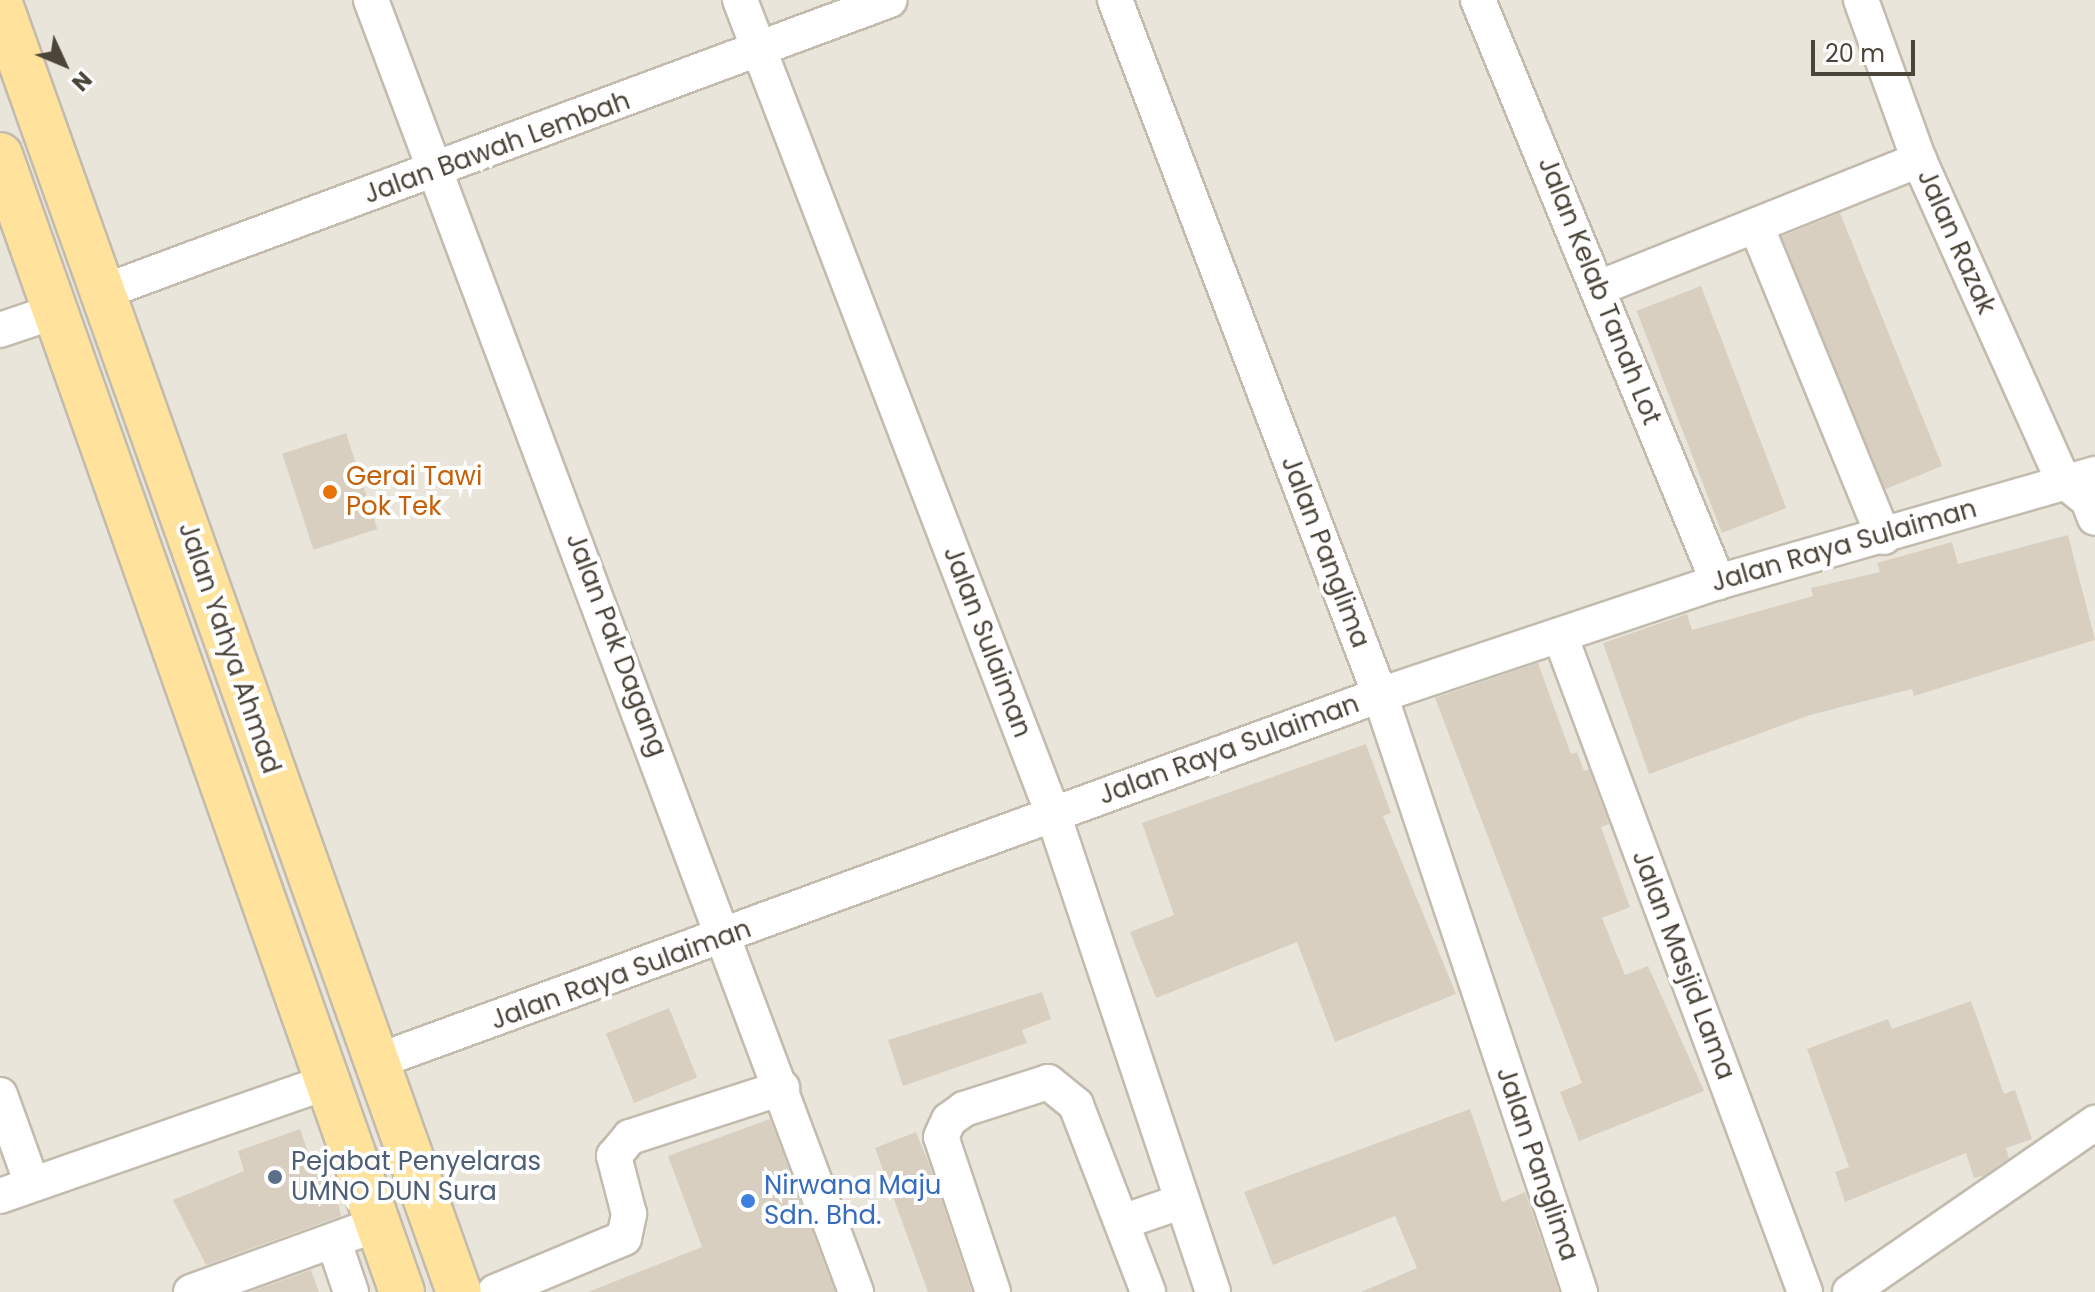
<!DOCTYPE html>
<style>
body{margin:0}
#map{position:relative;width:2095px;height:1292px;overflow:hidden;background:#f6f3ec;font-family:Poppins,sans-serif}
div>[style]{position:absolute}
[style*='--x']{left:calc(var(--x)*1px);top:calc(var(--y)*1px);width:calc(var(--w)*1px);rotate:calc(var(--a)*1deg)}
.residential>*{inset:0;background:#eae5da;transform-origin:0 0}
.building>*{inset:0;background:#d8cfc1;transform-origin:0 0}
.roads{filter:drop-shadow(2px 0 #c2bbae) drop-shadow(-2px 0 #c2bbae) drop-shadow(0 2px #c2bbae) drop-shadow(0 -2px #c2bbae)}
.minor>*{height:34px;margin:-17px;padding:0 17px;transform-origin:17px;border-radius:17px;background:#fff}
.major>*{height:44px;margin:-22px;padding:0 22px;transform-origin:22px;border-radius:22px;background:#ffe39c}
.dots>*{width:22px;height:22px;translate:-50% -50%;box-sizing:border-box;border:4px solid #fff;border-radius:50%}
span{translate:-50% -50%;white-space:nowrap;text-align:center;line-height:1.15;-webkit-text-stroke:8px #fff;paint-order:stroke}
.street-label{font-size:26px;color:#4b4439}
.food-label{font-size:26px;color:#c56008}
.left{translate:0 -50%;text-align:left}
.service-label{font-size:26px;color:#4e5e75}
.shop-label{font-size:26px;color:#366cbe}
.north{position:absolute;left:24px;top:24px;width:80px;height:80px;-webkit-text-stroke:6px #fff;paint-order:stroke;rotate:134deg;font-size:22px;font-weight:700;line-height:32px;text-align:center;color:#4b4439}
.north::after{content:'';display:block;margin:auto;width:28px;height:36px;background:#4b4439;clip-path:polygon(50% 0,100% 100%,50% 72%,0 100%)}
.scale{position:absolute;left:1811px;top:40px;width:104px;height:36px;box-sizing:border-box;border:4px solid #4b4439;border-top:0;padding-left:10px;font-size:24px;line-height:28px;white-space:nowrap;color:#4b4439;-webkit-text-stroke:6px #fff;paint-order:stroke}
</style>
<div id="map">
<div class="residential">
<div style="left:0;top:0;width:2095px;height:1292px"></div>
</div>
<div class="building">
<div style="left:1840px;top:213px;width:273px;height:63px;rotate:68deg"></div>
<div style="left:1701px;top:286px;width:238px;height:69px;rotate:69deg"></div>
<div style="left:346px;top:433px;width:101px;height:67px;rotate:72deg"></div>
<div style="clip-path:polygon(2068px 535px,2095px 640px,1914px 696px,1912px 689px,1810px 715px,1649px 774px,1603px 643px,1687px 614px,1692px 630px,1813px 596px,1811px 588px,1880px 572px,1877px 563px,1952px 542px,1958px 564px)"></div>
<div style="clip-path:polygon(1538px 663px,1571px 754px,1577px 752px,1584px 771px,1589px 769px,1609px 824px,1601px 827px,1630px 907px,1602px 918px,1625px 975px,1648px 966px,1704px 1091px,1579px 1141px,1560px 1092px,1582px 1083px,1435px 698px)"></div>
<div style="clip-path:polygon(1366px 744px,1391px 813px,1383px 816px,1456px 994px,1335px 1042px,1297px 942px,1156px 998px,1130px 932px,1174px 915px,1142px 823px)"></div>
<div style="clip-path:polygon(1042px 992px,1051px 1019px,1022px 1030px,1027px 1043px,903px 1086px,888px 1040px)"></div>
<div style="clip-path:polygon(1971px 1001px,2004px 1094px,2015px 1090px,2032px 1139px,2006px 1148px,2009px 1158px,1985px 1175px,1974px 1178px,1966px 1153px,1845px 1202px,1835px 1172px,1849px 1167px,1807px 1049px,1888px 1019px,1892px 1029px)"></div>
<div style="left:669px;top:1008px;width:75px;height:68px;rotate:68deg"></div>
<div style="clip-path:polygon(1470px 1109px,1502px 1202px,1525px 1192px,1559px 1292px,1361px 1292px,1417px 1268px,1395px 1216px,1273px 1265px,1244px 1192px)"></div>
<div style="clip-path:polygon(770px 1119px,835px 1292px,588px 1292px,702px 1247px,668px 1156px)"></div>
<div style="clip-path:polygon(300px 1129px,314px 1170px,330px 1165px,341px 1216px,206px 1265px,173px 1200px,244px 1171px,238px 1151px)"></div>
<div style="clip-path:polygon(916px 1132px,931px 1169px,972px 1292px,928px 1292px,875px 1148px)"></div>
<div style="clip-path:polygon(311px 1270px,319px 1292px,250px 1292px)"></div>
</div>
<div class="roads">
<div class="minor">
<div style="--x:371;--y:0;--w:1380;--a:69.42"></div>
<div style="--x:740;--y:0;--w:872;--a:68.97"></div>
<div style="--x:1053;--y:814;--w:504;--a:71.49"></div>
<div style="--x:1115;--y:0;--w:744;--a:69.13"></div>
<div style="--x:1380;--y:695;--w:630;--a:71.48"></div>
<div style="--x:1478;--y:0;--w:630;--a:67.59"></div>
<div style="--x:1861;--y:0;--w:170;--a:70.1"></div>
<div style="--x:1919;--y:160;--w:351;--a:65.8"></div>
<div style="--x:2063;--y:480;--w:32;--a:39"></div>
<div style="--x:2088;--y:500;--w:19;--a:69"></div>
<div style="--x:1757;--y:228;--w:334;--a:67.7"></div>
<div style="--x:1599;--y:288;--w:345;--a:-21.8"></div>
<div style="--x:103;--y:292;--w:839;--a:-20.36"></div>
<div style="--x:0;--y:330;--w:59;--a:-18.7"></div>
<div style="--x:1561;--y:638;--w:698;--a:69.54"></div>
<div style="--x:375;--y:1062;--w:1070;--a:-20.06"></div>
<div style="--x:1380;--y:695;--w:356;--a:-18.5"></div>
<div style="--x:1718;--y:582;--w:392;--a:-16"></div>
<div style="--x:0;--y:1095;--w:91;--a:70.2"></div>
<div style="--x:0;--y:1196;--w:350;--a:-19.2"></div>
<div style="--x:1122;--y:1222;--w:61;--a:-19"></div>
<div style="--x:334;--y:1242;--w:53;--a:71.2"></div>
<div style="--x:191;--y:1292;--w:199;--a:-20"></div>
<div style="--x:495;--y:1292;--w:140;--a:-22.7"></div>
<div style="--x:624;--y:1238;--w:25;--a:-78"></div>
<div style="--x:629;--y:1214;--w:60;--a:-104.5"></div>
<div style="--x:614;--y:1156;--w:25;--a:-50"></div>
<div style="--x:630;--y:1137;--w:160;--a:-17.9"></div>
<div style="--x:993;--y:1292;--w:163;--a:-108.5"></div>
<div style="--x:941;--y:1137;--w:19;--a:-65"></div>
<div style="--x:949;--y:1120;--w:19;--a:-36"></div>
<div style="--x:964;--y:1109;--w:88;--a:-17.8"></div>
<div style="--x:1048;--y:1082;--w:36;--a:39"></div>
<div style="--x:1076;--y:1105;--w:200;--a:68.9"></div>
<div style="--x:1850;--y:1292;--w:298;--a:-34.6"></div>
</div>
<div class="major">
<div style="--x:0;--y:4;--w:1367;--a:70.39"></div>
<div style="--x:0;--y:155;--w:1206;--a:70.53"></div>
</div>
</div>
<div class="dots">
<div style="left:330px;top:492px;background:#e8710a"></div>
<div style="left:275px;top:1177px;background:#5c6f8a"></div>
<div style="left:748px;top:1201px;background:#3f7fe0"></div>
</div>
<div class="street-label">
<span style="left:497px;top:148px;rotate:-20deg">Jalan Bawah Lembah</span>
<span style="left:1956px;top:242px;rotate:66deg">Jalan Razak</span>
<span style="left:1599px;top:291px;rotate:68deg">Jalan Kelab Tanah Lot</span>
<span style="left:1844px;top:546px;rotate:-16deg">Jalan Raya Sulaiman</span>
<span style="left:1325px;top:552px;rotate:69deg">Jalan Panglima</span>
<span style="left:987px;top:642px;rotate:69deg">Jalan Sulaiman</span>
<span style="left:616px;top:645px;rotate:69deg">Jalan Pak Dagang</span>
<span style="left:229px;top:648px;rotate:71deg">Jalan Yahya Ahmad</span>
<span style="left:1229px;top:750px;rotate:-20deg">Jalan Raya Sulaiman</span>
<span style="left:1683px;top:965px;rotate:69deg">Jalan Masjid Lama</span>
<span style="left:621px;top:975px;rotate:-20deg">Jalan Raya Sulaiman</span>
<span style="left:1537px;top:1164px;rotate:71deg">Jalan Panglima</span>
</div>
<div class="food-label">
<span class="left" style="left:346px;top:492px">Gerai Tawi<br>Pok Tek</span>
</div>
<div class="service-label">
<span class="left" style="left:291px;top:1177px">Pejabat Penyelaras<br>UMNO DUN Sura</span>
</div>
<div class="shop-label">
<span class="left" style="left:764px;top:1201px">Nirwana Maju<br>Sdn. Bhd.</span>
</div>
<div class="north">N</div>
<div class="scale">20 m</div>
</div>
